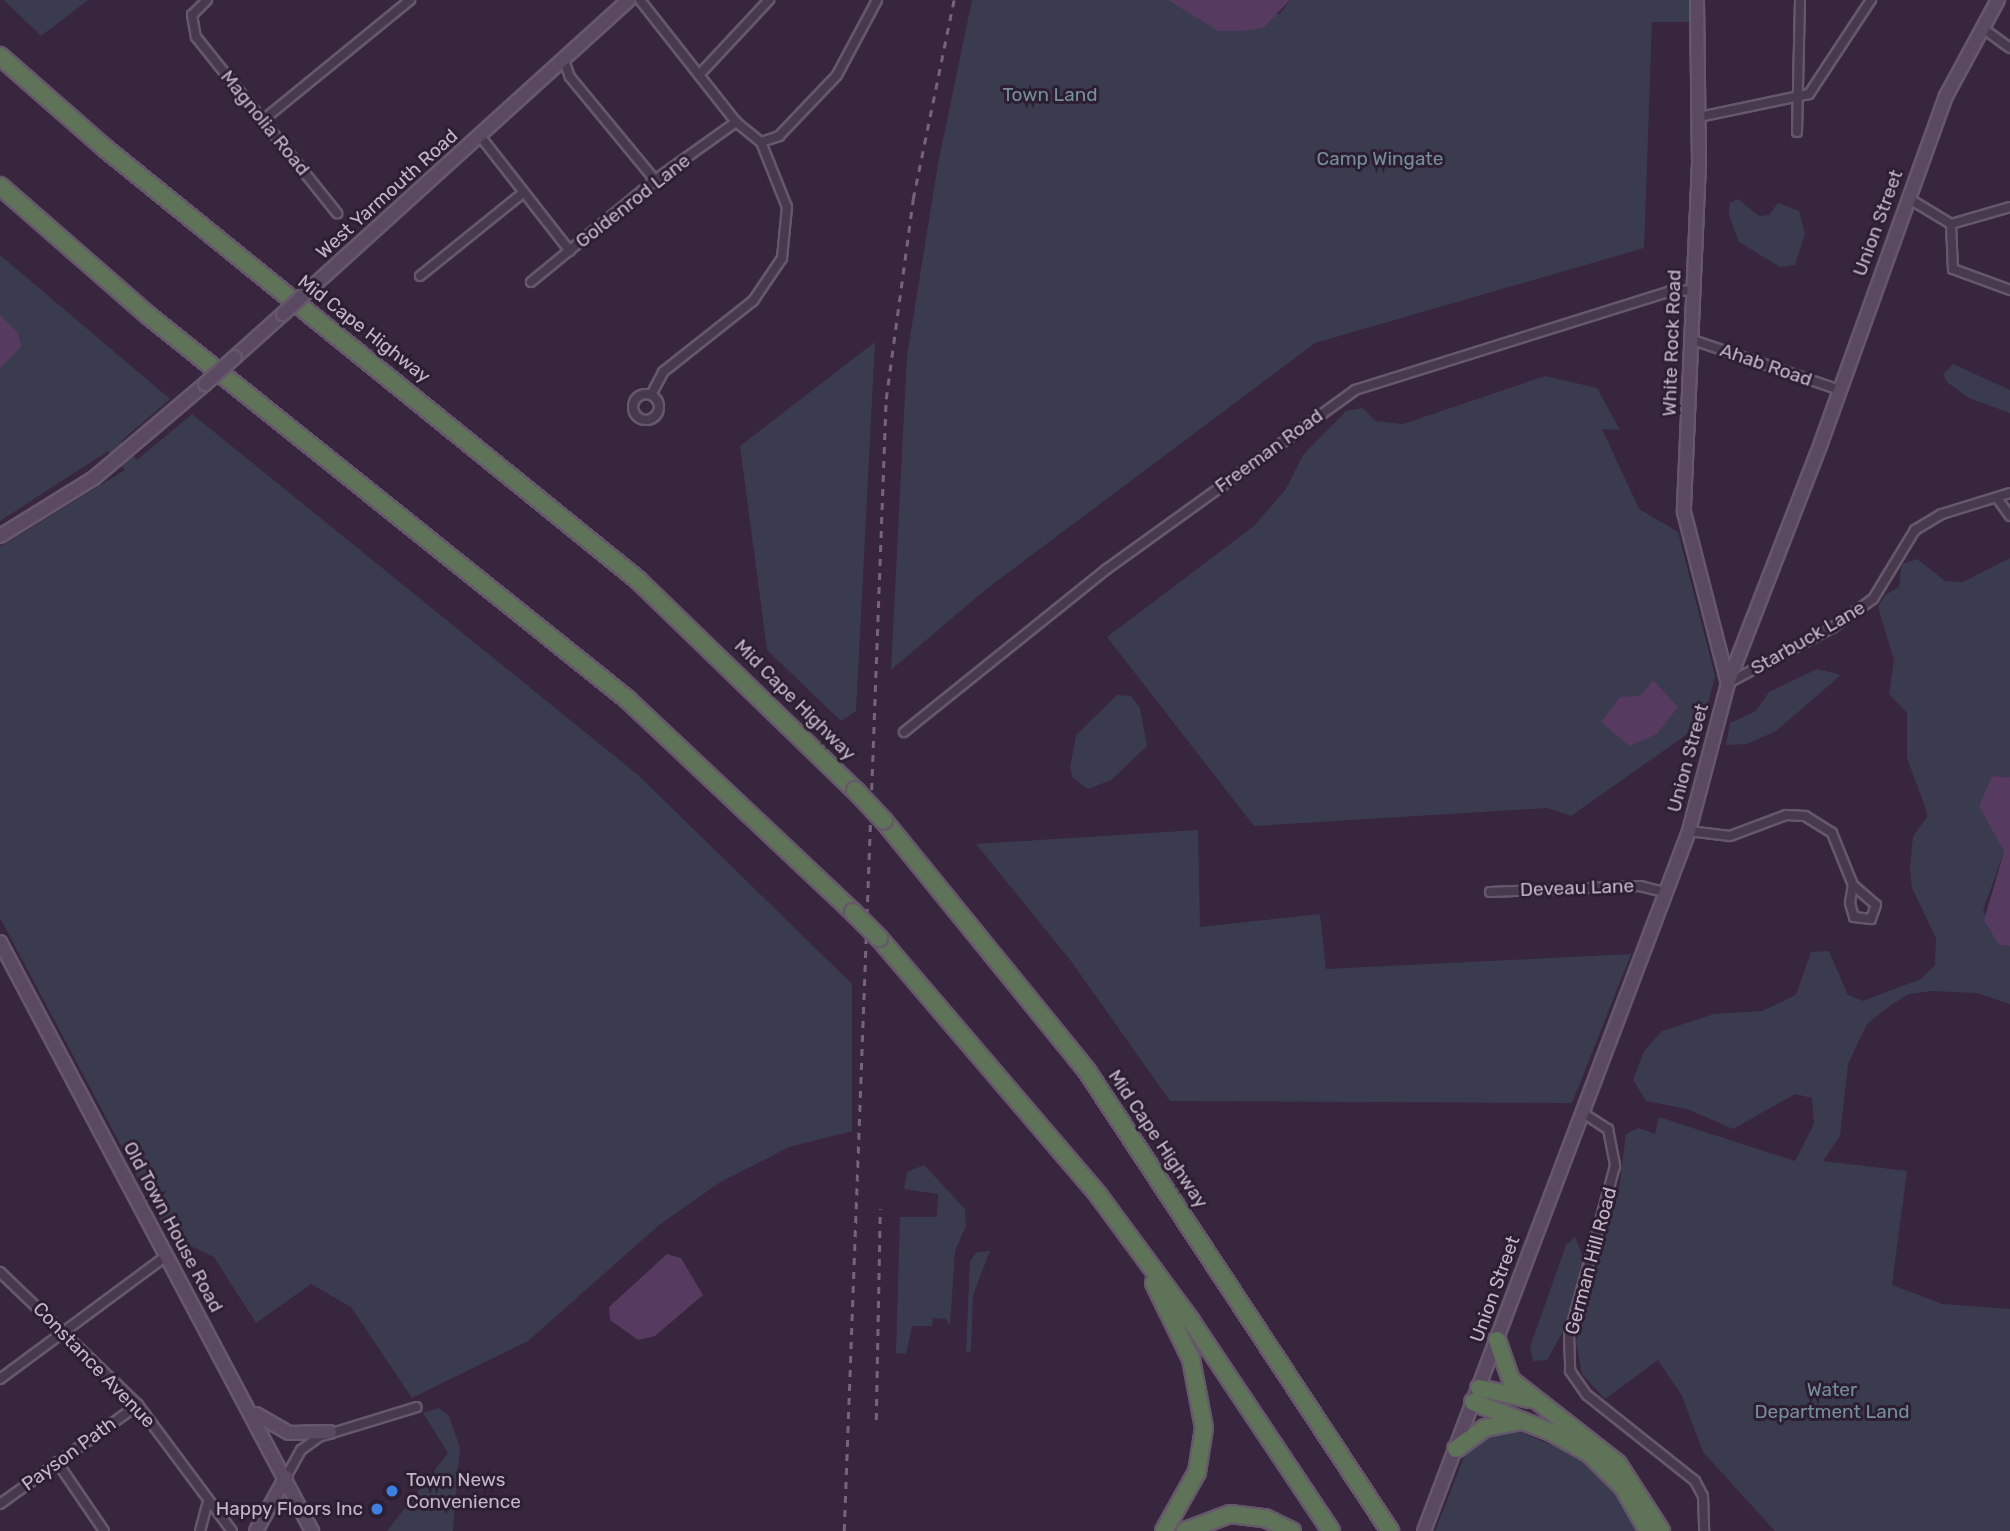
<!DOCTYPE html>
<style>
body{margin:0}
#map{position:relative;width:2010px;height:1531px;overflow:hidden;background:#37263d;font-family:Rubik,sans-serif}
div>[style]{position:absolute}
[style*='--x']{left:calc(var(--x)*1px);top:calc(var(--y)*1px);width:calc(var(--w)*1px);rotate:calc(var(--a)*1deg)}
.green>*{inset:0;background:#3b3b50}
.water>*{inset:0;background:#563a60}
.roads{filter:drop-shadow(2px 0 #66586b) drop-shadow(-2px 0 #66586b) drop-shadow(0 2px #66586b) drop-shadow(0 -2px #66586b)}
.street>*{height:8px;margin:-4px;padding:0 4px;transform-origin:4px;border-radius:4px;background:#483a4d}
.street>.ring{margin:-4px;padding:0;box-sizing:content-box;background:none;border:8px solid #483a4d;border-radius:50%}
.secondary>*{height:12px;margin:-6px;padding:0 6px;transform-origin:6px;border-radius:6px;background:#5a4960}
.highway>*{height:16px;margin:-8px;padding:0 8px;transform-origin:8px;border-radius:8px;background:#5f7358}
.rail>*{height:2.5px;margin-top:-1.25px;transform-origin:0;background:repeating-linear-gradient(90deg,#75647b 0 7px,transparent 0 14px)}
.bridges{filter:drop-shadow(2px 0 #66586b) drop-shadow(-2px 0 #66586b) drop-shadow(0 2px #66586b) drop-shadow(0 -2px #66586b)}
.secondary-bridge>*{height:12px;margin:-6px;padding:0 6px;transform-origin:6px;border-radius:6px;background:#5a4960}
.highway-bridge>*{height:16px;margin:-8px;padding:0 8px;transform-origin:8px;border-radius:8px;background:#5f7358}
.dots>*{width:19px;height:19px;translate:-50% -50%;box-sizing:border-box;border:4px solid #2d1f32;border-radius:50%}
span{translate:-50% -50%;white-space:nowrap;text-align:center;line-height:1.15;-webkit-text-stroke:6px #2d1f32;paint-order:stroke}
.park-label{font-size:19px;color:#768e9c}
.street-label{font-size:19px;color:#c4b6c8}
.poi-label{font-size:19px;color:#c4b6c8}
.left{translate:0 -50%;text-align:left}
.right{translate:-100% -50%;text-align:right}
</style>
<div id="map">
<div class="green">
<div style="clip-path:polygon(4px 0,88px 0,41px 36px)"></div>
<div style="clip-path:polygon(972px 0,1168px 0,1280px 14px,1290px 0,1689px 0,1691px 22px,1652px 22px,1644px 248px,1315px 343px,985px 590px,891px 670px,907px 356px,938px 164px)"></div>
<div style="clip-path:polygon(1738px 199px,1759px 216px,1769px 215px,1778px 203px,1799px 211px,1805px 234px,1795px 265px,1780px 267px,1739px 242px,1729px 215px,1730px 203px)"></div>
<div style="clip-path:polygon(0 255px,170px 399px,121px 441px,137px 460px,192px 414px,638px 775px,852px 984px,852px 1131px,789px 1147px,719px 1183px,659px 1225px,528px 1341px,412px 1398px,351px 1307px,311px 1284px,256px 1323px,214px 1257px,169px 1236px,0 918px,0 547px,125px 470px,108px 451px,0 521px)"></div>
<div style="clip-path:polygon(875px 342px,856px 711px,841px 721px,767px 650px,740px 446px)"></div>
<div style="clip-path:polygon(1953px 364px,2010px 390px,2010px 413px,1969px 398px,1947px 382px,1943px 374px)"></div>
<div style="clip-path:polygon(1545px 376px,1597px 388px,1620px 430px,1602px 429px,1639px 509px,1678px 532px,1715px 676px,1703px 723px,1571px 816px,1547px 808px,1254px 826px,1107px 637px,1254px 526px,1286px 489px,1303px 455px,1346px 411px,1363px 408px,1375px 421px,1403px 424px)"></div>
<div style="clip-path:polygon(2010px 558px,2010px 777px,1992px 776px,1983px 813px,2004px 852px,1983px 910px,1999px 945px,2010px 946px,2010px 1004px,1977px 993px,1932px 991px,1909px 994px,1888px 1007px,1867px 1024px,1848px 1064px,1840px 1136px,1823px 1161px,1907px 1171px,1892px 1285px,1942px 1304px,2010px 1309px,2010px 1531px,1775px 1531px,1703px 1452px,1682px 1396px,1658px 1360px,1605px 1399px,1582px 1374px,1576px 1341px,1619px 1189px,1626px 1134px,1638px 1128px,1655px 1134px,1659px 1117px,1795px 1161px,1814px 1124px,1812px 1098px,1795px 1094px,1733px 1129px,1687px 1109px,1646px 1101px,1633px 1080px,1644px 1051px,1662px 1031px,1714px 1014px,1762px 1011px,1796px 995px,1811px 952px,1829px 951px,1848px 995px,1863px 1001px,1921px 979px,1935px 965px,1936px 938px,1912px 888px,1910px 868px,1913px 836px,1927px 817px,1926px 809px,1907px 758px,1907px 713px,1889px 694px,1894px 660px,1878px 607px,1885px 595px,1899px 587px,1902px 564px,1917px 559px,1945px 581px,1963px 582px)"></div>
<div style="clip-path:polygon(1817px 669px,1841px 675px,1776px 731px,1747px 744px,1726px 745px,1730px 723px,1756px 711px,1769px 692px)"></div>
<div style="clip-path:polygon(1117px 695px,1131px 696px,1140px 708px,1147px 746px,1111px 780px,1088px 789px,1073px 778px,1070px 768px,1076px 735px)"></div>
<div style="clip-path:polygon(1198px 830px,1200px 927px,1320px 914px,1326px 969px,1631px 954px,1572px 1103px,1170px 1101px,1071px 961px,976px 844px)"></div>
<div style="clip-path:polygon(924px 1165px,965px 1209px,966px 1226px,955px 1251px,950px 1326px,946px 1319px,933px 1318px,932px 1326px,912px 1326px,906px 1354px,896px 1353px,900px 1217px,937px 1217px,938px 1194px,904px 1189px,907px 1172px)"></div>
<div style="clip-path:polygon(1575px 1237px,1583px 1257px,1566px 1326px,1547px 1360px,1533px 1361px,1530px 1347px,1566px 1245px)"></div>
<div style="clip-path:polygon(990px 1251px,973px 1295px,971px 1351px,966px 1353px,970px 1261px,977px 1252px)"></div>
<div style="clip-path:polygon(439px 1408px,449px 1416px,460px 1448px,453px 1531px,387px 1531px,448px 1453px,423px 1413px)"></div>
<div style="clip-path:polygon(1511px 1428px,1583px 1458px,1606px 1478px,1639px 1531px,1435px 1531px,1466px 1452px,1488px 1433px)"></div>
</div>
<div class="water">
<div style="clip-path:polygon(1168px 0,1290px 0,1263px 28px,1241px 31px,1218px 31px)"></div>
<div style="clip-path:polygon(0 315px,18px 333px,21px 347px,0 368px)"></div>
<div style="clip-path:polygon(1653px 680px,1678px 707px,1657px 734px,1629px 746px,1601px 722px,1620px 697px,1640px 696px)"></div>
<div style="clip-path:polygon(1992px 776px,2010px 777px,2010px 946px,1999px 945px,1984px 920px,2004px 852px,1979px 806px)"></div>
<div style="clip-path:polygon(667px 1254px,681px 1258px,703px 1295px,655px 1336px,638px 1340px,610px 1320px,609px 1307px)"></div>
</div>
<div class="roads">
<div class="street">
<div style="--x:207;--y:0;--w:21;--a:135"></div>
<div style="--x:192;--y:15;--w:22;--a:80"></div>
<div style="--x:196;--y:37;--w:226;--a:51.3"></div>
<div style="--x:640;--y:0;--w:155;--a:51.8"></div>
<div style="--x:736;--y:122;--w:32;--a:39"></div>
<div style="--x:761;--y:142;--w:19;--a:-18"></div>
<div style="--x:779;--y:136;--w:84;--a:-46.4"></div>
<div style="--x:837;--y:75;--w:85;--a:-61.9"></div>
<div style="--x:1984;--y:29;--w:32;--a:36"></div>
<div style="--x:564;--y:60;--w:18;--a:71"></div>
<div style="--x:570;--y:77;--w:134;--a:50.5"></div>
<div style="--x:699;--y:75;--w:103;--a:-47"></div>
<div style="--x:1699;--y:117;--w:112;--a:-11.8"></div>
<div style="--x:1809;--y:94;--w:113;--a:-56.6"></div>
<div style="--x:263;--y:120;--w:190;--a:-39.2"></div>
<div style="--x:1797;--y:132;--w:132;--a:-88.7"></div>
<div style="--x:480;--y:136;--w:146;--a:52"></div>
<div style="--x:1908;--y:198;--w:50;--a:31.2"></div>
<div style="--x:1951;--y:224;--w:61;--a:-16.1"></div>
<div style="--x:1951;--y:224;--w:45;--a:87.5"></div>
<div style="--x:1953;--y:269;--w:61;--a:20.2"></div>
<div style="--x:420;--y:276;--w:132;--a:-38.9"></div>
<div style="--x:531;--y:282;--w:161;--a:-39.4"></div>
<div style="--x:655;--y:180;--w:100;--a:-35.6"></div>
<div style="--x:1693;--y:340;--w:155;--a:18.8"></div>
<div class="ring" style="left:633px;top:394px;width:18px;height:18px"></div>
<div style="--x:651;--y:395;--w:26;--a:-62"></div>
<div style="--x:663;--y:372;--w:115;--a:-38.3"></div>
<div style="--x:753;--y:301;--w:52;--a:-56"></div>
<div style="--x:782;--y:258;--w:51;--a:-84.4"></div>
<div style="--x:787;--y:207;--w:70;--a:-111.8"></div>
<div style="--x:1997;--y:498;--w:22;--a:54"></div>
<div style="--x:1728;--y:683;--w:118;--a:-27.9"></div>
<div style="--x:1832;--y:628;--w:50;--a:-35.3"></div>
<div style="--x:1873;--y:599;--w:81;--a:-58.7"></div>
<div style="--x:1915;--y:530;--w:31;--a:-31"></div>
<div style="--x:1942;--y:514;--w:71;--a:-17.2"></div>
<div style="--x:904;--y:732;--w:260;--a:-38.8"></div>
<div style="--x:1107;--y:569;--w:306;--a:-35.8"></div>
<div style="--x:1355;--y:390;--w:330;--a:-17.4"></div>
<div style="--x:1670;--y:291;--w:24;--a:-2"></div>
<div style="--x:1689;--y:831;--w:41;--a:7"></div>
<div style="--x:1730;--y:836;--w:60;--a:-20.6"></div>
<div style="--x:1786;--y:815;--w:19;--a:3"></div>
<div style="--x:1805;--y:816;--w:32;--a:32"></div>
<div style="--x:1832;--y:833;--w:56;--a:68"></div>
<div style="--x:1853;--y:885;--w:30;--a:41"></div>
<div style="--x:1876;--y:905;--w:15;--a:110"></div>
<div style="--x:1871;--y:919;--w:17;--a:-173"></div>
<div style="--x:1854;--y:917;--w:15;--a:-106"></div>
<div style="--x:1850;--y:903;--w:18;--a:-81"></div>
<div style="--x:1490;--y:892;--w:150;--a:-2.3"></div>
<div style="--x:1640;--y:886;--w:25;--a:14"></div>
<div style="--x:1583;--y:1113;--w:30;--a:33"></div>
<div style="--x:1608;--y:1129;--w:38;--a:79"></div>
<div style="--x:1615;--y:1166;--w:175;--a:105.2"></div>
<div style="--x:1569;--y:1335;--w:36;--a:88"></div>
<div style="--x:1570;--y:1371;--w:29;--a:55"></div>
<div style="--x:1587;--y:1395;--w:138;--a:38.5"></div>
<div style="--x:1695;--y:1481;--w:17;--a:62"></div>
<div style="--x:1703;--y:1496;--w:35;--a:88"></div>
<div style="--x:0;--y:1272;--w:192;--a:43.9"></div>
<div style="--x:138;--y:1405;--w:157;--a:53.3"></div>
<div style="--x:0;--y:1379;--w:205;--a:-36.5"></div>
<div style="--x:57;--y:1462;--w:83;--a:55.7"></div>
<div style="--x:286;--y:1477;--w:31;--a:-61"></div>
<div style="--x:301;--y:1450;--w:22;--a:-36"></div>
<div style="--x:319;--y:1437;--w:102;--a:-17"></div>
<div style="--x:0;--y:1504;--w:170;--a:-35.7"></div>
<div style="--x:200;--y:1531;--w:28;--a:-75"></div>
</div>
<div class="secondary">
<div style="--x:1697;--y:0;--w:163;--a:89.3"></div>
<div style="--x:1699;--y:163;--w:349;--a:92.5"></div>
<div style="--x:1684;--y:512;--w:177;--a:75.6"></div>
<div style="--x:311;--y:288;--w:429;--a:-42.2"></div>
<div style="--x:235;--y:357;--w:64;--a:-41.9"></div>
<div style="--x:0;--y:536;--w:110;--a:-31.7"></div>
<div style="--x:94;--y:478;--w:145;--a:-40.3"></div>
<div style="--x:0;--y:942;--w:667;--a:62.09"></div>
<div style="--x:256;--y:1414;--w:38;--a:30"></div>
<div style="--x:289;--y:1433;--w:41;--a:-1.4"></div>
<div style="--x:256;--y:1531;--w:62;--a:-60.9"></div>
<div style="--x:1424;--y:1531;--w:748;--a:-69.26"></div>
<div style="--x:1689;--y:831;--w:153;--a:-75.2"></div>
<div style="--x:1728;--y:683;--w:257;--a:-68.8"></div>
<div style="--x:1821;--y:443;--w:369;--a:-70.2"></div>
<div style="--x:1946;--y:96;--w:109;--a:-61.6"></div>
</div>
<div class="highway">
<div style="--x:0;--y:56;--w:141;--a:41.3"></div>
<div style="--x:106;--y:149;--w:685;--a:39.01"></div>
<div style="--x:638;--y:580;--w:302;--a:44.1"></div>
<div style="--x:0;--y:186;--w:198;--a:41.1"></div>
<div style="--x:149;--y:316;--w:613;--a:38.7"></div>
<div style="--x:627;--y:699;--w:311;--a:43.3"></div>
<div style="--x:884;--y:821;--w:322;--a:50.9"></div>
<div style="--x:1087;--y:1071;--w:551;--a:56.63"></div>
<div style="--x:879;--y:938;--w:339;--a:49.5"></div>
<div style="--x:1099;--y:1196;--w:155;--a:53.6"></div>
<div style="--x:1191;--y:1321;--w:252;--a:56.3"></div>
<div style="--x:1154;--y:1283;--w:85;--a:64"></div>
<div style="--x:1191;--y:1359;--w:70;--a:79.3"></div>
<div style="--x:1204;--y:1428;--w:45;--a:99"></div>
<div style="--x:1197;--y:1472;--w:68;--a:119.2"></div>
<div style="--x:1497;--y:1340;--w:42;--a:70.7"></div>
<div style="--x:1511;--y:1380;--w:136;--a:38.1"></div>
<div style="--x:1618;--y:1464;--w:80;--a:57.3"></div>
<div style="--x:1479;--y:1388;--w:51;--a:12.4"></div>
<div style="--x:1473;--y:1402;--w:84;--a:21"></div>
<div style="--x:1551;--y:1432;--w:45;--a:29.4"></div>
<div style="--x:1590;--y:1454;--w:47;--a:45"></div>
<div style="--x:1623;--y:1487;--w:51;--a:60.4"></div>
<div style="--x:1456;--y:1449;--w:36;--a:-36"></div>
<div style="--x:1485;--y:1428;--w:37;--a:-11"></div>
<div style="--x:1185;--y:1531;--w:48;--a:-20.7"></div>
<div style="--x:1230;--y:1514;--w:35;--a:7"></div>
<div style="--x:1265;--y:1518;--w:30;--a:26"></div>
</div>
</div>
<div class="rail">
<div style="--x:876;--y:1420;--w:211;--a:-88.9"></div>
<div style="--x:844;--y:1531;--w:1133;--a:-87.88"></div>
<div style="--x:886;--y:399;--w:202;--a:-82.3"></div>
<div style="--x:913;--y:199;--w:203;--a:-78.4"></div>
</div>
<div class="bridges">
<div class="secondary-bridge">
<div style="--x:283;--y:314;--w:38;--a:-43"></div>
<div style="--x:205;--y:384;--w:40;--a:-42"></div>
</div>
<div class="highway-bridge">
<div style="--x:855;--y:790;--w:42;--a:46.9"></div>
<div style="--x:853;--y:912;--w:37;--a:45"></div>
</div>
</div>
<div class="dots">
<div style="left:392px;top:1491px;background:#3f7fe0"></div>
<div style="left:377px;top:1509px;background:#3f7fe0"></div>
</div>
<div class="park-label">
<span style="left:1050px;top:95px">Town Land</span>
<span style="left:1380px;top:159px">Camp Wingate</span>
<span style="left:1832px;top:1401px">Water<br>Department Land</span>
</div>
<div class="street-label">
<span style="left:265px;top:123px;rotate:51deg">Magnolia Road</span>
<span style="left:387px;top:194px;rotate:-42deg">West Yarmouth Road</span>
<span style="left:633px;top:201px;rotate:-38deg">Goldenrod Lane</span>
<span style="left:1878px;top:223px;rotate:-70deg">Union Street</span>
<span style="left:364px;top:329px;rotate:38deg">Mid Cape Highway</span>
<span style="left:1672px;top:343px;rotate:-88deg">White Rock Road</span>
<span style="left:1766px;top:365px;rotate:19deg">Ahab Road</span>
<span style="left:1269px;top:451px;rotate:-36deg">Freeman Road</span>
<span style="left:1808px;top:638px;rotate:-30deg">Starbuck Lane</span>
<span style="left:795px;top:700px;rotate:45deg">Mid Cape Highway</span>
<span style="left:1688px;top:758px;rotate:-75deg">Union Street</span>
<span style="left:1577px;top:888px;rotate:-2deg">Deveau Lane</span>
<span style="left:1158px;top:1139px;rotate:56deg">Mid Cape Highway</span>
<span style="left:173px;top:1227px;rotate:62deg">Old Town House Road</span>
<span style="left:1591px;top:1261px;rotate:-75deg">German Hill Road</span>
<span style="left:1495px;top:1289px;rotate:-70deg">Union Street</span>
<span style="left:94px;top:1365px;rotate:46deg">Constance Avenue</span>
<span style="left:69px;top:1454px;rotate:-36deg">Payson Path</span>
</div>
<div class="poi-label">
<span class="left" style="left:406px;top:1491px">Town News<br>Convenience</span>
<span class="right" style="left:363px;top:1509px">Happy Floors Inc</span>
</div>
</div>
